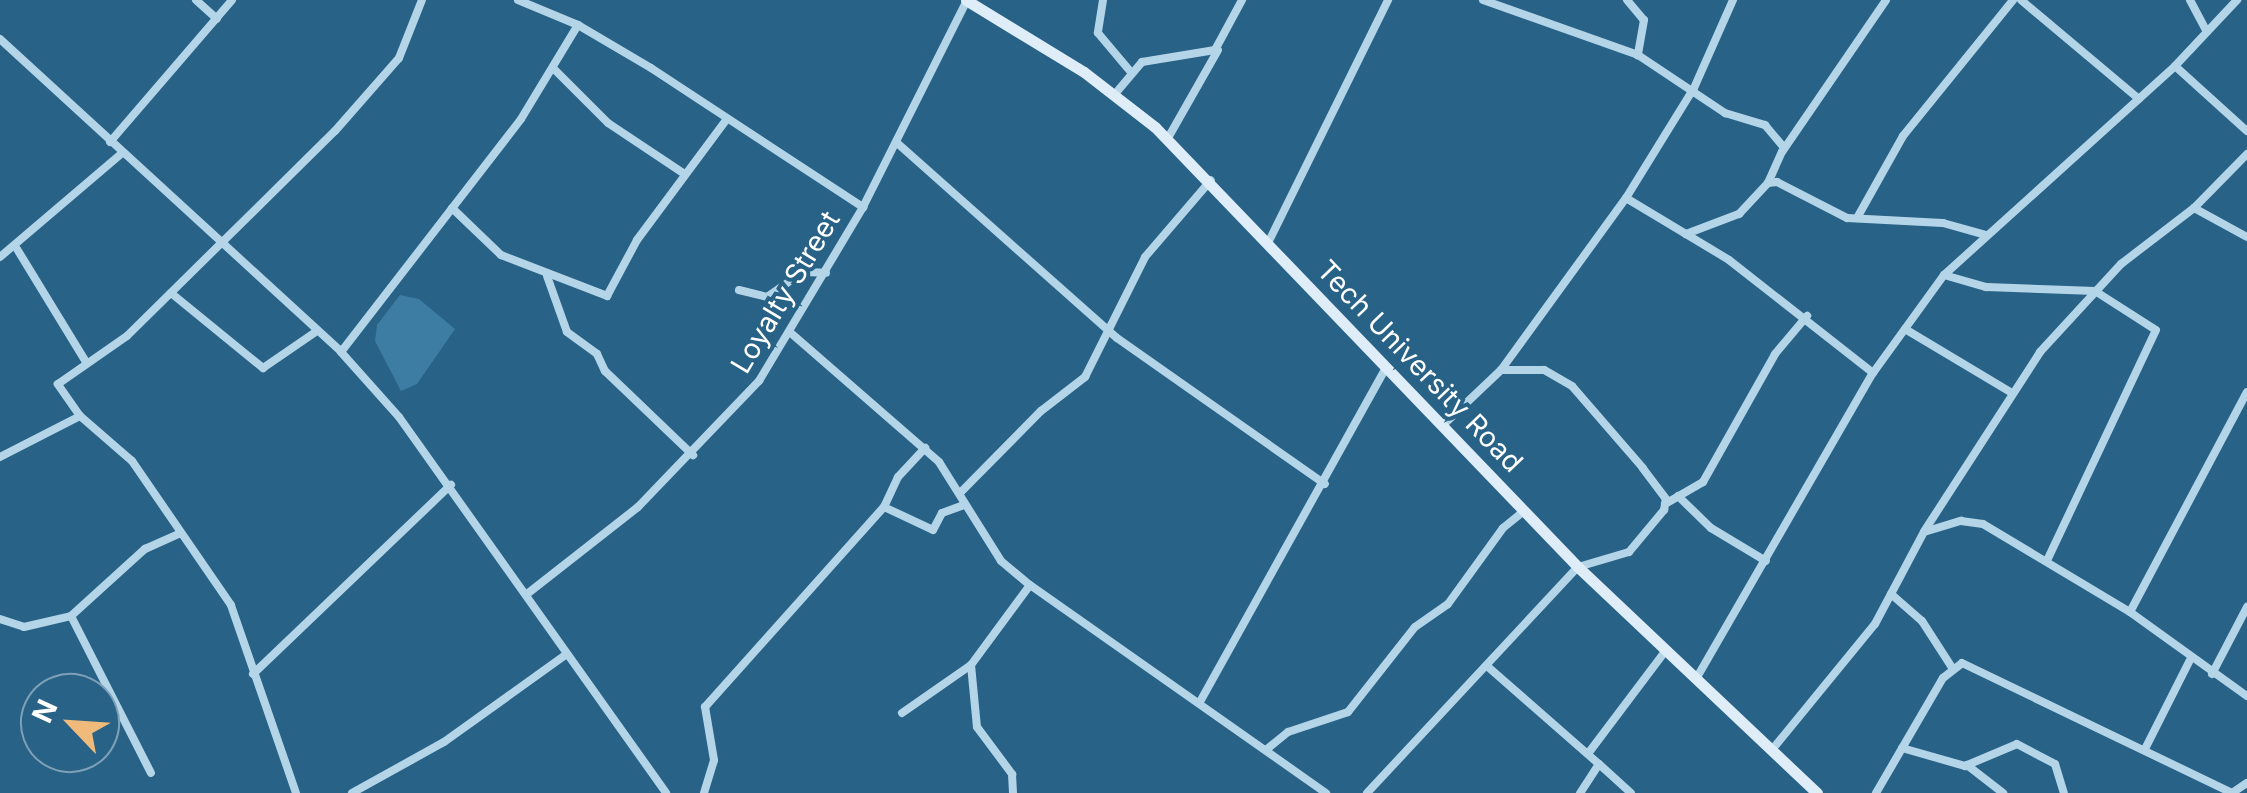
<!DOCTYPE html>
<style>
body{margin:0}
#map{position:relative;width:2247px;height:793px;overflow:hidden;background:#286287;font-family:Inter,sans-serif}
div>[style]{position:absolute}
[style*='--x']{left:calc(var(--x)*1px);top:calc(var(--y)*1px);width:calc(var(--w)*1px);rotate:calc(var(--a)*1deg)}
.green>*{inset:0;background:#3d7da4}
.street>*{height:8px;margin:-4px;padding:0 4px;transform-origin:4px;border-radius:4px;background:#b4d5e8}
.secondary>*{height:11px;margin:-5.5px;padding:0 5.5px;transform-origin:5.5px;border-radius:5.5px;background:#deedf7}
span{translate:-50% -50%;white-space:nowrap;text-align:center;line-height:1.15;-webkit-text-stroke:8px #286287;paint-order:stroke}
.street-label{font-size:28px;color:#fff}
.north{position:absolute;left:20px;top:673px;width:100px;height:100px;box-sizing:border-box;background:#286287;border:2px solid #7ea1b7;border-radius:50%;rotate:295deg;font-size:28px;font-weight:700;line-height:40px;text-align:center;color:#fff}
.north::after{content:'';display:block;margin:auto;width:35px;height:45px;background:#f0ba7b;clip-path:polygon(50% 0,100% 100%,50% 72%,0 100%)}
</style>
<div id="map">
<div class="green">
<div style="clip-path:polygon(400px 295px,419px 299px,455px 329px,417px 384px,401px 391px,375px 341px,377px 325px)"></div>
</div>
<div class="street">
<div style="--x:196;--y:0;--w:28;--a:42"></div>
<div style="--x:518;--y:0;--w:65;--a:22.6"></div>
<div style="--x:578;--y:25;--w:85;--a:30.5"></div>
<div style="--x:651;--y:68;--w:254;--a:33.3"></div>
<div style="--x:1103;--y:0;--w:33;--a:99"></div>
<div style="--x:1098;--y:33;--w:50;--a:49.9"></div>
<div style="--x:1483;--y:0;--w:164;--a:19.5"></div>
<div style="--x:1638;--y:55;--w:105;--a:33.7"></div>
<div style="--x:1725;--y:113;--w:42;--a:16.7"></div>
<div style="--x:1765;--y:125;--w:30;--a:50"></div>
<div style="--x:1627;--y:0;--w:26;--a:50"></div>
<div style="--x:1644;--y:20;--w:36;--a:100"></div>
<div style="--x:2021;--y:0;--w:154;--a:40"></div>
<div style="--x:2190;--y:0;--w:36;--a:62"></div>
<div style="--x:0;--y:39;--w:463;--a:42.5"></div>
<div style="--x:341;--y:352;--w:87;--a:48.3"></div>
<div style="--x:399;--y:417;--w:461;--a:54.6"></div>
<div style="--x:2175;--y:66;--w:97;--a:42.1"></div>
<div style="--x:555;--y:70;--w:75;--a:45"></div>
<div style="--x:608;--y:123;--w:90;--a:33.7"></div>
<div style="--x:1115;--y:94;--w:42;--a:-49.8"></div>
<div style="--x:1142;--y:62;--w:74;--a:-9.3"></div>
<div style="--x:1215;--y:50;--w:57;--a:-61.6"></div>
<div style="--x:1168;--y:138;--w:101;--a:-60.4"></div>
<div style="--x:110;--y:142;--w:187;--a:-49.3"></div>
<div style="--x:896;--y:142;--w:295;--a:41.6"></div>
<div style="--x:1117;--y:338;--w:254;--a:35.1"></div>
<div style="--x:1768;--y:183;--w:34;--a:-66"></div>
<div style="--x:1782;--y:152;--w:184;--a:-55.6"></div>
<div style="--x:1626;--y:198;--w:120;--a:31"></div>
<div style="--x:1729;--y:260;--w:183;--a:38.1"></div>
<div style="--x:452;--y:208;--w:68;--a:43.8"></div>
<div style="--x:501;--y:255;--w:114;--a:21.1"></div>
<div style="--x:607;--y:296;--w:64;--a:-61.8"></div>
<div style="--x:637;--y:240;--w:149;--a:-53.4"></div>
<div style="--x:2194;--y:208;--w:60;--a:28.7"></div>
<div style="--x:1857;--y:218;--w:94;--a:-60.7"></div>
<div style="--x:1903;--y:136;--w:175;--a:-51"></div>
<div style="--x:1686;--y:234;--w:57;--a:-20.7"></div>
<div style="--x:1739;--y:214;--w:42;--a:-46.9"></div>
<div style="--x:1768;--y:183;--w:9;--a:-6"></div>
<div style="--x:1777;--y:182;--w:79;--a:27.2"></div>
<div style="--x:1847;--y:218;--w:96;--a:3"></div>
<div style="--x:1943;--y:223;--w:45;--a:15.6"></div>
<div style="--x:1268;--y:243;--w:271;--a:-63.7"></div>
<div style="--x:17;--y:249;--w:132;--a:58.6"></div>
<div style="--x:0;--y:257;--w:160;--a:-40.4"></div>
<div style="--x:1944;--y:275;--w:44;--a:15.9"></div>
<div style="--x:1986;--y:287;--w:109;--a:2.1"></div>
<div style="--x:2095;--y:291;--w:72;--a:32.6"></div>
<div style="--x:2156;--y:330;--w:255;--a:115.3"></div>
<div style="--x:547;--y:276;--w:59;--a:70.3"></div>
<div style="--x:567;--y:332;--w:37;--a:36"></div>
<div style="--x:597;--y:354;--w:19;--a:65"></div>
<div style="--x:605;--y:371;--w:122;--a:43.7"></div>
<div style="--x:739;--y:290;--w:29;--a:14"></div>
<div style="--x:767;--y:297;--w:44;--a:-34.8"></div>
<div style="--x:803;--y:272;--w:23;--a:2"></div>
<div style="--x:171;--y:293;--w:119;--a:39.2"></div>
<div style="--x:263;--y:368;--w:65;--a:-34.4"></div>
<div style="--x:1905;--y:329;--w:125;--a:30.9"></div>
<div style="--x:792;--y:334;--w:195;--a:41"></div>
<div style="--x:939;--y:462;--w:117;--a:57.9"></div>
<div style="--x:1001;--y:561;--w:38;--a:40"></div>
<div style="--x:1030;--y:585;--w:362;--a:35.1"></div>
<div style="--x:341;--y:352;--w:294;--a:-52.3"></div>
<div style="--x:521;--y:119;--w:110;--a:-58.8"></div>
<div style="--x:1442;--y:426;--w:81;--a:-43.5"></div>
<div style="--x:1501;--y:370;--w:213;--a:-54"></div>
<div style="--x:1626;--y:198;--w:129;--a:-58.3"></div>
<div style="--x:1694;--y:88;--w:96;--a:-66.1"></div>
<div style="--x:0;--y:457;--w:90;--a:-27.1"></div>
<div style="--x:960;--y:493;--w:115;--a:-45.4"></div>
<div style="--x:1041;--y:411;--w:56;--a:-37.7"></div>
<div style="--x:1085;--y:377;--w:134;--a:-63.4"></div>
<div style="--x:1145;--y:257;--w:101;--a:-49.4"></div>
<div style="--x:1678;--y:496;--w:46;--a:44.1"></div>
<div style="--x:1711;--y:528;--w:64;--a:31"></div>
<div style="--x:1665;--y:504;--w:44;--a:-30.1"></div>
<div style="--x:1703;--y:482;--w:147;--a:-60.6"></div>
<div style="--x:1775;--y:354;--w:50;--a:-49.9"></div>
<div style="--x:884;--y:507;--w:54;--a:25.1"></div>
<div style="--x:933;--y:530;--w:19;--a:-62"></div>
<div style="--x:942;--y:513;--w:23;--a:-20"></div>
<div style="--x:1925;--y:530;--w:212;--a:-57.1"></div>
<div style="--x:2040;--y:352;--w:120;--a:-47.4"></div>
<div style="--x:2121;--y:264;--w:92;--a:-37.5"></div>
<div style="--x:2194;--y:208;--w:76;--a:-45.5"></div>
<div style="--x:527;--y:594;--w:141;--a:-38.1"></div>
<div style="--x:638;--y:507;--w:175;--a:-46.2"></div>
<div style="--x:759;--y:381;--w:203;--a:-59.1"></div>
<div style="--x:863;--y:207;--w:232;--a:-63.3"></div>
<div style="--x:1891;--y:594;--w:41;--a:41.1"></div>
<div style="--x:1922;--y:621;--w:54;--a:57.2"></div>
<div style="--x:2130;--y:612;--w:249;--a:-62"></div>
<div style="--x:71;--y:616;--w:176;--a:63"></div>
<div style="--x:0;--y:619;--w:25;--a:18"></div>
<div style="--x:24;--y:627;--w:48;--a:-13.2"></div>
<div style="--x:71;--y:616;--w:100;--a:-42.2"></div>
<div style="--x:145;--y:549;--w:37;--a:-24"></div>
<div style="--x:971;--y:665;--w:62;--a:84.5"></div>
<div style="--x:977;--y:727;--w:59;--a:53.3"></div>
<div style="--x:1012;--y:774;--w:19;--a:87"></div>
<div style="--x:1487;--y:666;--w:149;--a:41.2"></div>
<div style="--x:1599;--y:764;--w:35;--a:123"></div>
<div style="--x:253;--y:674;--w:274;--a:-43.7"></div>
<div style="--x:2212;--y:674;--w:76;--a:-62.4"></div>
<div style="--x:1696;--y:679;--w:354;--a:-60"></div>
<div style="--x:1873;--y:373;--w:121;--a:-54.1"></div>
<div style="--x:1944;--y:275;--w:312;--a:-42.1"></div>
<div style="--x:2175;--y:66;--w:91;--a:-46.8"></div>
<div style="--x:1201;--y:700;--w:380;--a:-60.9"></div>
<div style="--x:902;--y:713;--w:84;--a:-34.8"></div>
<div style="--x:971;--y:665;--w:99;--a:-53.6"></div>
<div style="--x:1902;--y:748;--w:66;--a:15.9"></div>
<div style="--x:1965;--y:766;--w:56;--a:-22.9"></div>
<div style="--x:2017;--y:744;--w:43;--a:27.8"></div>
<div style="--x:2055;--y:764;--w:30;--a:73"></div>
<div style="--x:1267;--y:749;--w:27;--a:-39"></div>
<div style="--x:1288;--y:732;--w:63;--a:-18.4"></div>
<div style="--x:1348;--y:712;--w:108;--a:-51.8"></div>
<div style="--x:1415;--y:627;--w:40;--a:-34.9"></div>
<div style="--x:1448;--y:604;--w:94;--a:-54.1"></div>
<div style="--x:1503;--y:528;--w:27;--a:-39"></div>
<div style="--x:2145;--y:749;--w:100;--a:-63.2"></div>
<div style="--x:1590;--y:751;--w:126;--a:-53"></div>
<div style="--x:1771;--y:751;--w:164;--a:-50.7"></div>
<div style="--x:1875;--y:624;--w:104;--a:-62"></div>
<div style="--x:1924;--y:532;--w:39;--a:-17"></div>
<div style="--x:1961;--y:521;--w:22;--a:8"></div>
<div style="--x:1983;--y:524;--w:171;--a:30.9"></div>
<div style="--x:2130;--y:612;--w:144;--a:35.7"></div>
<div style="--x:1599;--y:764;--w:43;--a:42.2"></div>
<div style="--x:1967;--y:765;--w:46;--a:37.9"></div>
<div style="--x:296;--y:793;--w:199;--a:-109.1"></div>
<div style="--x:231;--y:605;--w:175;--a:-124.5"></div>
<div style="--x:132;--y:461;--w:69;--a:-139.1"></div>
<div style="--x:80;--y:416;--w:39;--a:-125"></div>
<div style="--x:58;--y:384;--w:84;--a:-34.8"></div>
<div style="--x:127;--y:336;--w:292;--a:-44.6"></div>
<div style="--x:335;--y:131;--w:97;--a:-48.8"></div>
<div style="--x:399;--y:58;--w:62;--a:-68.4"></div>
<div style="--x:352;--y:793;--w:105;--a:-29"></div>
<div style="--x:444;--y:742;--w:151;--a:-35.6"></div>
<div style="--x:704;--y:793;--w:34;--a:-73"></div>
<div style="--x:714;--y:760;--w:54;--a:-99.6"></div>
<div style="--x:705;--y:707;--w:268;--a:-48.2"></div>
<div style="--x:884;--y:507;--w:33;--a:-65"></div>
<div style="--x:898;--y:477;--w:40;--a:-47"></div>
<div style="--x:1367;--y:793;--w:309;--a:-47"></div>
<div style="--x:1578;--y:567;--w:53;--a:-16.4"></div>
<div style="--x:1629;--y:552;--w:55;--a:-50.2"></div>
<div style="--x:1664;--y:510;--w:11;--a:-80"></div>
<div style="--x:1666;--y:499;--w:39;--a:-127"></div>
<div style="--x:1643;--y:468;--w:108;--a:-130.9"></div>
<div style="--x:1572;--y:386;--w:32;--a:-150"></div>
<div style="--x:1544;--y:370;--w:43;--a:180"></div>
<div style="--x:1876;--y:793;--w:133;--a:-59.8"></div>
<div style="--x:1943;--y:678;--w:24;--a:-38"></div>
<div style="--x:1962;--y:663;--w:300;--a:25.7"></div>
<div style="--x:2232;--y:793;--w:18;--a:-34"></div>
</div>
<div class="secondary">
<div style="--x:966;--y:0;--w:138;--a:31.4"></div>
<div style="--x:1084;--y:72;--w:90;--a:37.8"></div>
<div style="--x:1155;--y:127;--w:610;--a:46.13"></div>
<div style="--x:1578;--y:567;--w:329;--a:43.4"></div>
</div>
<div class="street-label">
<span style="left:785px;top:292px;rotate:-59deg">Loyalty Street</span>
<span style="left:1420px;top:366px;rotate:46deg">Tech University Road</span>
</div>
<div class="north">N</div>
</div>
